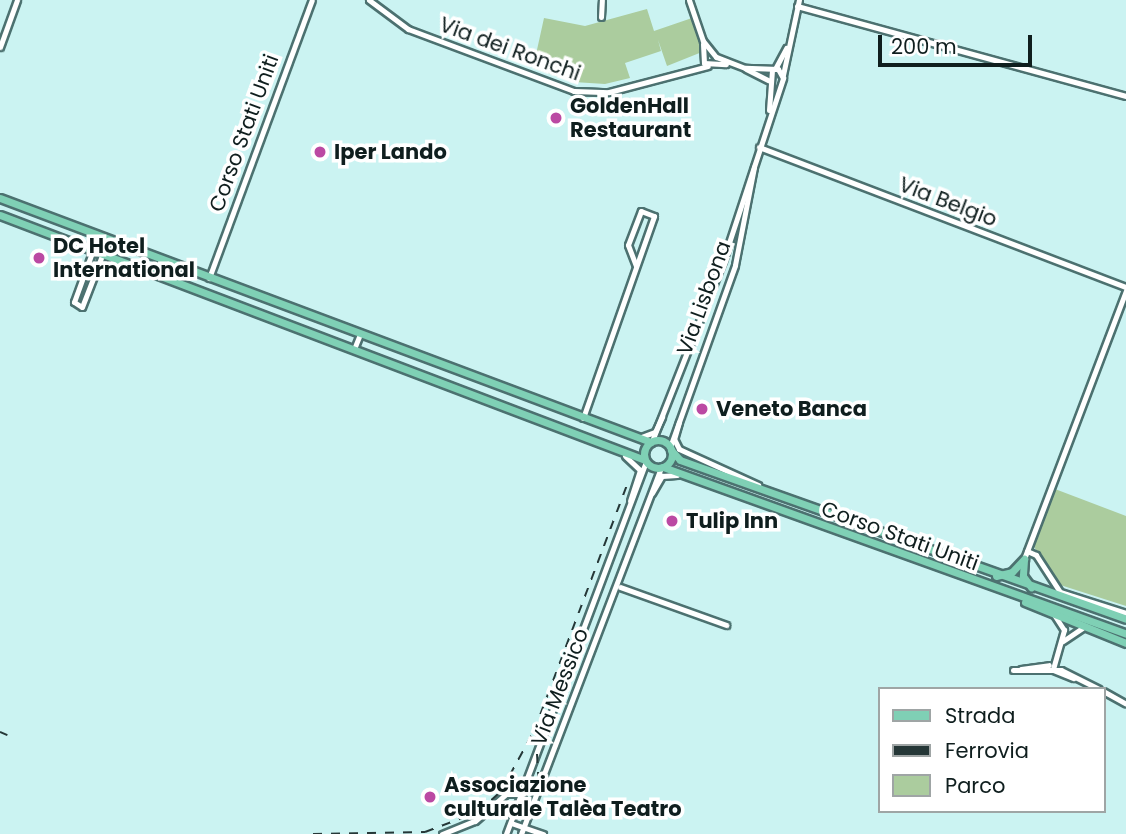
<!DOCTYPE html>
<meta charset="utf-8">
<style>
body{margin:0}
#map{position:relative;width:1126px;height:834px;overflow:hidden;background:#cbf3f2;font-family:Poppins,sans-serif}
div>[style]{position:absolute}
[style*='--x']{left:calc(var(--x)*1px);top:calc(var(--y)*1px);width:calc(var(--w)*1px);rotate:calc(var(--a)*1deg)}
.green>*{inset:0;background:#abcc9e}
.roads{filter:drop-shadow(2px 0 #4c7170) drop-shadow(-2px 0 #4c7170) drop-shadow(0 2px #4c7170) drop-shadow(0 -2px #4c7170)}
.minor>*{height:5px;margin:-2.5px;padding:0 2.5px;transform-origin:2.5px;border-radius:2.5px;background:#fff}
.major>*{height:7px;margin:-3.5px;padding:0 3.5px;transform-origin:3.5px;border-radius:3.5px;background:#7fd0b5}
.major>.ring{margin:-3.5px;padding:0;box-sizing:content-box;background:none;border:7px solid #7fd0b5;border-radius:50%}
.rail>*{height:2px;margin-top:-1px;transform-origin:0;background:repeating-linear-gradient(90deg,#253737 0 9px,transparent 0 18px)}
.dots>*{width:19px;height:19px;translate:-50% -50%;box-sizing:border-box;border:4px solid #fff;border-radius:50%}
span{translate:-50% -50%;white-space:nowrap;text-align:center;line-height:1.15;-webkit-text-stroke:7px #fff;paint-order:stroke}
.street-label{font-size:21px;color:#0f1e1e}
.poi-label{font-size:21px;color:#0f1e1e;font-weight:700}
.left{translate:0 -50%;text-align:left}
.legend{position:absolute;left:878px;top:687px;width:228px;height:126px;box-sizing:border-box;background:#fff;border:2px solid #9fa5a5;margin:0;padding:9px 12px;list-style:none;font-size:21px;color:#0f1e1e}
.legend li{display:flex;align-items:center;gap:14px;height:35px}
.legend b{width:35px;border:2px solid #9fa5a5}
.scale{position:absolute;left:878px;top:35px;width:154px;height:32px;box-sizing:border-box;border:4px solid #0f1e1e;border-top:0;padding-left:9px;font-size:21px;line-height:24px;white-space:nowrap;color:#0f1e1e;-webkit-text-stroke:5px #fff;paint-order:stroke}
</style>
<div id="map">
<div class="green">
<div style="clip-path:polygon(647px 9px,654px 31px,692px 18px,702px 52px,667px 66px,658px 40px,661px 51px,625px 63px,630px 78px,605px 84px,574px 82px,533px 68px,544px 18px,585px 26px)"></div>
<div style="clip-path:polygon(1055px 489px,1126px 516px,1126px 606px,1054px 583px,1032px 543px)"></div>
</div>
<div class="roads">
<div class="minor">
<div style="--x:369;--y:0;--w:49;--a:36.6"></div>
<div style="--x:408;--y:29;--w:177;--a:20.5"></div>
<div style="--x:574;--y:91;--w:35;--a:2"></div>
<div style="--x:609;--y:92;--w:102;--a:-14.7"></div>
<div style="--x:797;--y:6;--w:341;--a:15.3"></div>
<div style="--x:601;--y:17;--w:17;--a:-87"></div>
<div style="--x:703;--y:44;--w:19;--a:87"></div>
<div style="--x:704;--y:63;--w:22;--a:3"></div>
<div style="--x:0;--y:47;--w:50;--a:-70.1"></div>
<div style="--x:746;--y:69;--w:25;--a:27"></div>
<div style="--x:775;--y:69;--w:24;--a:-62"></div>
<div style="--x:783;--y:75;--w:77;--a:-78"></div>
<div style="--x:769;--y:110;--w:40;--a:-85.7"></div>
<div style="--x:759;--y:147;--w:393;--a:20.9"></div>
<div style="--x:98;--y:236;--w:70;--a:110"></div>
<div style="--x:74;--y:302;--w:9;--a:32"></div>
<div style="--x:82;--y:307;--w:72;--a:-68.8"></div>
<div style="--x:209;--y:278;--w:296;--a:-69.7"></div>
<div style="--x:354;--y:349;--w:16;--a:-68"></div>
<div style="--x:583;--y:418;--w:214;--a:-70.6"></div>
<div style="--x:654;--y:216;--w:14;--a:-159"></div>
<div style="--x:641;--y:211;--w:36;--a:111"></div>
<div style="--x:628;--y:245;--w:22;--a:69"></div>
<div style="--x:679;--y:422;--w:18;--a:106"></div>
<div style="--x:674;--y:439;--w:11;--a:63"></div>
<div style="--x:679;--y:449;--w:87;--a:24.5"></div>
<div style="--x:641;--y:437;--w:15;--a:-20"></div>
<div style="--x:655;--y:432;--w:17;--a:-65"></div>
<div style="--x:652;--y:441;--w:193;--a:-68.5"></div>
<div style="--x:723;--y:261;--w:193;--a:-71.8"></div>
<div style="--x:783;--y:78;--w:10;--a:-119"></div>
<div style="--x:778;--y:69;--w:33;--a:-178"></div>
<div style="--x:745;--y:68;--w:31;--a:-159"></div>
<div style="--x:716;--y:57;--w:21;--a:-129"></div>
<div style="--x:703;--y:41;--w:43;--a:-108.9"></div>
<div style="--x:670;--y:447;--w:193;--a:-70.3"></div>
<div style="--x:735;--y:265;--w:100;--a:-79"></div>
<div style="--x:625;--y:456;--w:21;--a:43"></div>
<div style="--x:640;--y:470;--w:32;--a:108"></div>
<div style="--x:652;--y:493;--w:20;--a:-60"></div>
<div style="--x:662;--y:476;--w:15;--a:-4"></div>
<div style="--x:1027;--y:551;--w:10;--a:24"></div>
<div style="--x:1036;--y:555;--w:44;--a:57"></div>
<div style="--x:1060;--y:592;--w:69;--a:17.7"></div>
<div style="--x:1024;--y:559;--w:288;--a:-69.2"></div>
<div style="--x:620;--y:587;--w:113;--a:19.7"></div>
<div style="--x:1063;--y:641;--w:23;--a:-34"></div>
<div style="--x:1021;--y:669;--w:28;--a:-8"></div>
<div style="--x:1053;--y:669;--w:41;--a:-74.2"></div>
<div style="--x:1064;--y:630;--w:17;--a:-123"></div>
<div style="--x:1013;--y:670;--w:48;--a:0"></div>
<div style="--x:1061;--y:670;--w:42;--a:26.6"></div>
<div style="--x:1053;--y:670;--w:22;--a:22"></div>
<div style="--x:1103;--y:691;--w:26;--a:29"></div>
<div style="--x:511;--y:823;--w:34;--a:19"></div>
<div style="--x:442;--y:834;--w:35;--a:-22"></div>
<div style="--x:475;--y:821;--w:41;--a:-41.1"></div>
<div style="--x:506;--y:794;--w:17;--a:0"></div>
<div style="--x:506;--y:834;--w:398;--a:-69.4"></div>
<div style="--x:521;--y:834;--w:392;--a:-69.1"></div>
</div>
<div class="major">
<div style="--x:0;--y:198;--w:695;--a:20.55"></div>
<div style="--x:0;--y:215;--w:690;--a:20.8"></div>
<div class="ring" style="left:644px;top:440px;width:21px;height:21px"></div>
<div style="--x:671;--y:450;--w:13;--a:48"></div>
<div style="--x:680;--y:460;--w:473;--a:19.6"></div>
<div style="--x:663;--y:467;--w:492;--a:19.8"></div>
<div style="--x:1024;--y:560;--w:16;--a:94"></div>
<div style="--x:1023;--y:576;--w:14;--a:54"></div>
<div style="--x:996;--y:576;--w:16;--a:-14"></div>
<div style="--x:1012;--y:572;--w:18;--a:-47"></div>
<div style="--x:1025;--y:602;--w:109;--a:22.1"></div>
</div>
</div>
<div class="rail">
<div style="--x:0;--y:732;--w:8;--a:23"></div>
<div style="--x:536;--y:736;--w:53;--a:86.8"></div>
<div style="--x:313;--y:834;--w:112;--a:-1"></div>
<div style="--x:425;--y:832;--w:57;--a:-20.7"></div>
<div style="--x:478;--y:812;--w:31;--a:-42"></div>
<div style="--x:501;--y:791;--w:68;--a:-61.2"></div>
<div style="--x:534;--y:731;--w:261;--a:-69.3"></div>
</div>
<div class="dots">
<div style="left:556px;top:118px;background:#bb49a3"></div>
<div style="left:320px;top:152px;background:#bb49a3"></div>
<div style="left:39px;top:258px;background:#bb49a3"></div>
<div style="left:702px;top:409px;background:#bb49a3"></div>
<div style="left:672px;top:521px;background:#bb49a3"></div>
<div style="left:430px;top:797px;background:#bb49a3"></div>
</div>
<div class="street-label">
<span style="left:510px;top:49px;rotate:20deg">Via dei Ronchi</span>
<span style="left:244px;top:133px;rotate:-70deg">Corso Stati Uniti</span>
<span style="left:948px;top:202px;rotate:21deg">Via Belgio</span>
<span style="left:704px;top:298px;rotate:-70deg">Via Lisbona</span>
<span style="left:900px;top:536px;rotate:20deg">Corso Stati Uniti</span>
<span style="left:560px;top:687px;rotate:-69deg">Via Messico</span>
</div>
<div class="poi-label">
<span class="left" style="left:570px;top:118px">GoldenHall<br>Restaurant</span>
<span class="left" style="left:334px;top:152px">Iper Lando</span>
<span class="left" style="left:53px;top:258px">DC Hotel<br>International</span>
<span class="left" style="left:716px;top:409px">Veneto Banca</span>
<span class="left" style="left:686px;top:521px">Tulip Inn</span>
<span class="left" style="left:444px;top:797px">Associazione<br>culturale Talèa Teatro</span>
</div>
<ul class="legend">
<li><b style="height:9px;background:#7fd0b5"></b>Strada</li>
<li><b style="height:9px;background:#253737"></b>Ferrovia</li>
<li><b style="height:19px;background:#abcc9e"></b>Parco</li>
</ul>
<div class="scale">200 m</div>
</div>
